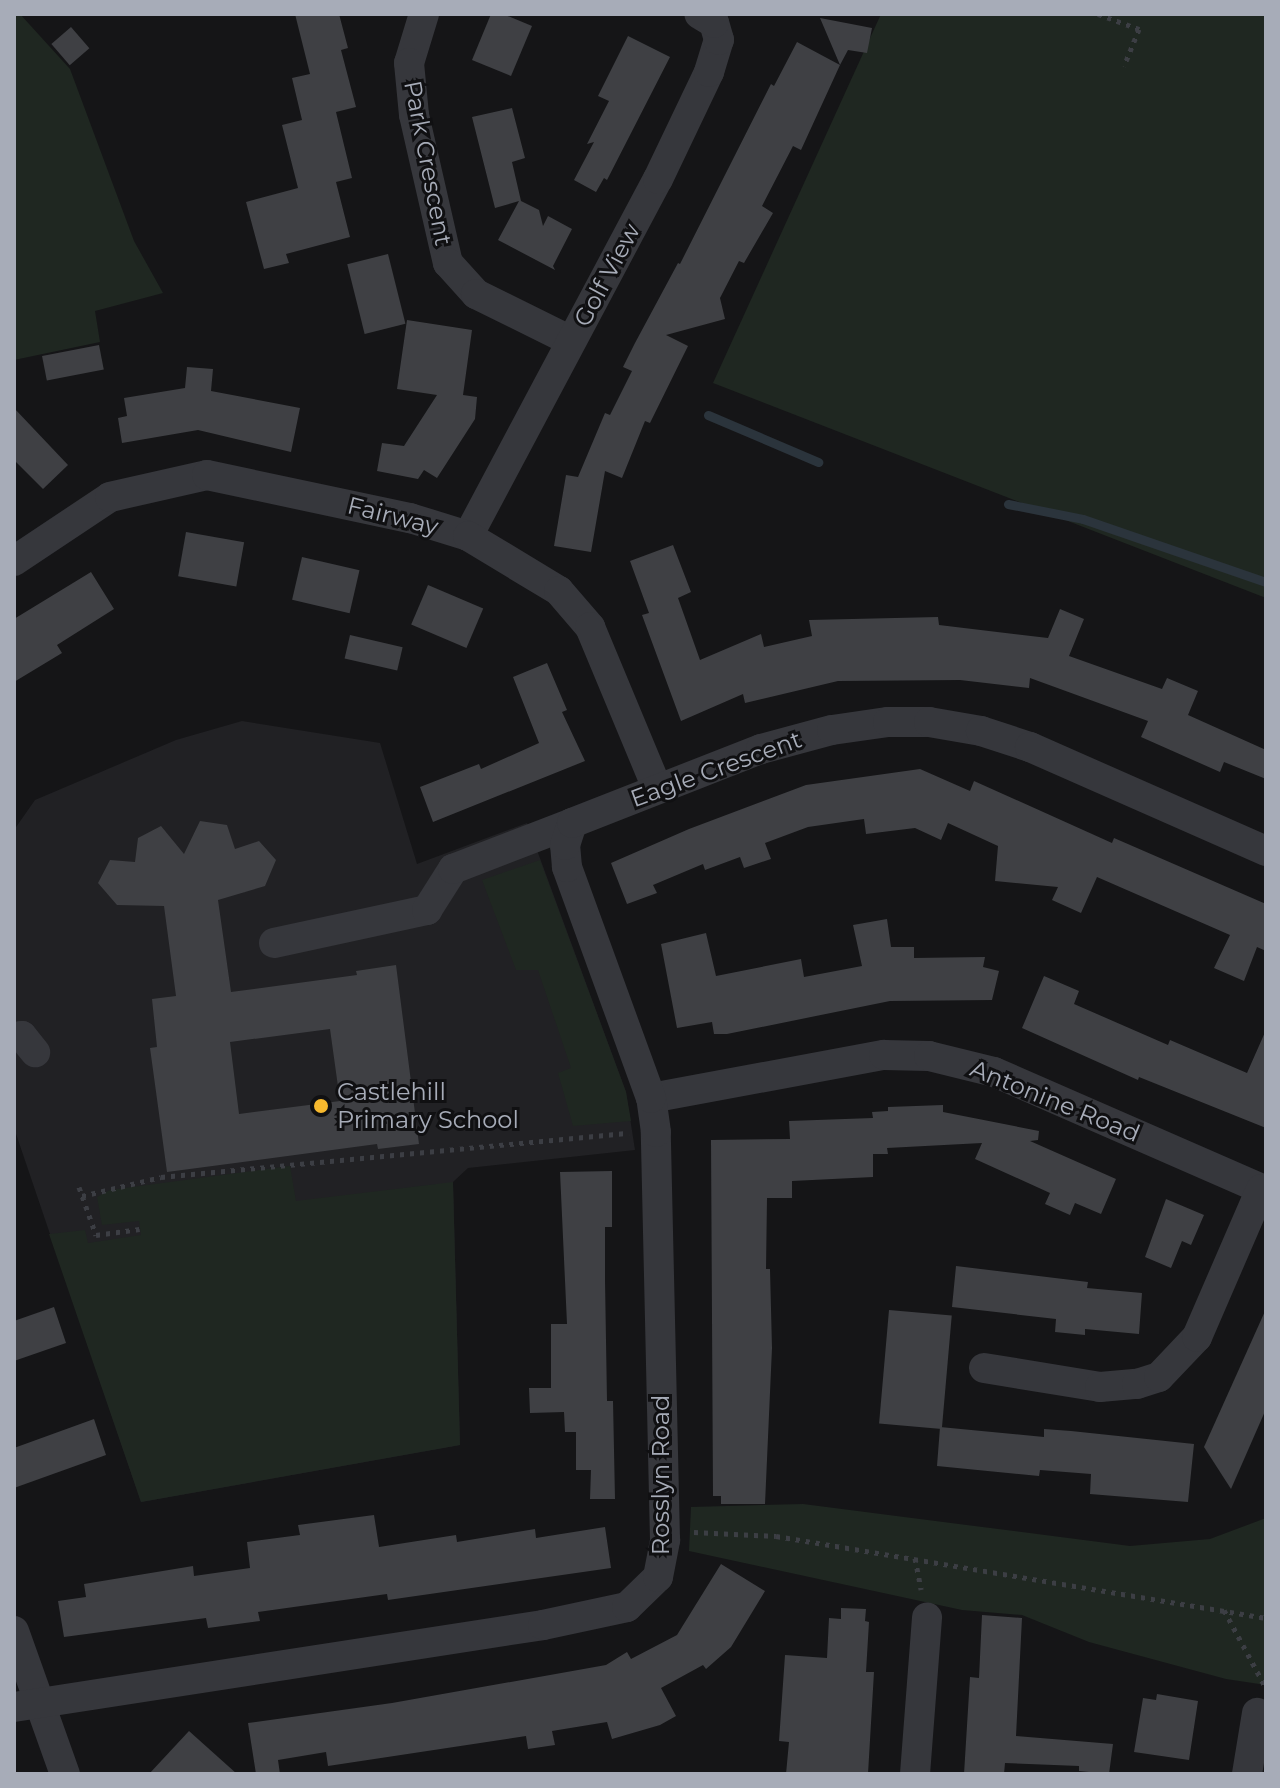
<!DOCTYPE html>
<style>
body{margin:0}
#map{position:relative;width:1280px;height:1788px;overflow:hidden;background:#151517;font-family:Montserrat,sans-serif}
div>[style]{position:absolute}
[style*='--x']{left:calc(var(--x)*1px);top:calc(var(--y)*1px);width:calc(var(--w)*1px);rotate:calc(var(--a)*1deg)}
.built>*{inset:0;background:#212124}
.green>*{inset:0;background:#1f2721}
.stream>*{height:9px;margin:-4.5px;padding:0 4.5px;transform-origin:4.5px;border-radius:4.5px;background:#2b343c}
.building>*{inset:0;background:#3f4044;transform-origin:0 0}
.path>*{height:5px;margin-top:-2.5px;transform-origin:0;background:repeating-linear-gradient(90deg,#3c3e44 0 4px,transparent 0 10px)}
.minor>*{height:30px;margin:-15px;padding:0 15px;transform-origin:15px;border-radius:15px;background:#36373c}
.dots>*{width:22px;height:22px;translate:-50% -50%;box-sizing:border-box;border:4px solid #101012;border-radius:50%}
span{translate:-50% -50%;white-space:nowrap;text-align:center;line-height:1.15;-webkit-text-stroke:6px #101012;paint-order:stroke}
.street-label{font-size:24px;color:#a7acb8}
.poi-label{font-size:24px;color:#a7acb8}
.left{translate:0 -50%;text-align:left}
.frame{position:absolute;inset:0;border:16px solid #a7acb8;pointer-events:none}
</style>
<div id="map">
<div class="built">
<div style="clip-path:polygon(242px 721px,380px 743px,417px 864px,527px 823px,626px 1092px,635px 1150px,468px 1168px,453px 1182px,460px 1445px,141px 1502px,14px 1128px,14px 830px,35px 800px,176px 740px)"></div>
</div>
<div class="green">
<div style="clip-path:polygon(14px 14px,20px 14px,70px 69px,134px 241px,163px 293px,95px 311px,100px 342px,14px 360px)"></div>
<div style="clip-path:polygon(881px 14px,1266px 14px,1266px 598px,713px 383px)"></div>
<div style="clip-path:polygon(540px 860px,626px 1092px,631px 1121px,573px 1126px,558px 1073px,571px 1068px,538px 970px,516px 970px,482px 880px)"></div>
<div style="clip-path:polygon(290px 1166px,296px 1201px,453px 1182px,460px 1445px,141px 1502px,49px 1234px,85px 1230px,88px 1243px,141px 1235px,139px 1221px,102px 1225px,97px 1197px,110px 1190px)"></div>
<div style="clip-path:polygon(803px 1504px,1130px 1546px,1210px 1539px,1266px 1518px,1266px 1685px,1226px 1679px,1089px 1642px,1022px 1615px,962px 1610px,689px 1551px,691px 1507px)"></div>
</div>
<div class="stream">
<div style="--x:708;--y:415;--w:120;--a:23.1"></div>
<div style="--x:1008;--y:504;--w:76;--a:11.3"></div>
<div style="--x:1083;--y:519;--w:194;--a:19"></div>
</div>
<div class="building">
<div style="clip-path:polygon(295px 14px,339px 14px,348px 48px,341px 50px,356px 107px,336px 112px,352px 178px,336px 182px,350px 237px,286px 254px,289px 263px,264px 269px,246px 202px,298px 188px,282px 125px,302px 120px,292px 78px,310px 74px)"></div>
<div style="clip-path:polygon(491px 14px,503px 14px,532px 26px,511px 76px,472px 60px)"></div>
<div style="clip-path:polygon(820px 18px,872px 28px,867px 53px,848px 50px,840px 65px)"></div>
<div style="left:71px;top:27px;width:28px;height:26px;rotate:49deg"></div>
<div style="clip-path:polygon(628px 36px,670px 57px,607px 180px,604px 178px,596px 192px,574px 180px,594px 142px,587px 144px,609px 101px,598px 96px)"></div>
<div style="clip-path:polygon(797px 42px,840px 65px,801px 150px,793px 146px,762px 206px,773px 213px,744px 263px,739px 261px,720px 298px,725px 319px,666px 335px,688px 346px,650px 423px,645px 421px,622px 478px,605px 471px,591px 552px,554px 546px,566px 475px,578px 477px,605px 413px,610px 415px,632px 371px,623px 367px,635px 343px,678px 263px,680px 264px,771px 84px,774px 86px)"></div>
<div style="clip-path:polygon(512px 108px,525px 158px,512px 162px,521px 201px,539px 210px,543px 226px,548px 216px,572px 229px,553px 266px,555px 270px,498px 240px,519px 201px,495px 208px,472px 117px)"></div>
<div style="left:388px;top:254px;width:72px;height:42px;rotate:76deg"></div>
<div style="clip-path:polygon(407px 320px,472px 330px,463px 395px,477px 397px,475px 419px,437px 478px,424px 470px,418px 479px,377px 471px,382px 443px,404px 446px,437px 395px,397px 389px)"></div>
<div style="left:99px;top:345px;width:25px;height:58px;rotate:79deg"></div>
<div style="clip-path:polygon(187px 367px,213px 369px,211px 391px,300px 408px,291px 452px,198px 430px,122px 443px,118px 418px,127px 416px,124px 398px,185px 388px)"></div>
<div style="clip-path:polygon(14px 408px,68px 465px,43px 489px,14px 460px)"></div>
<div style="left:186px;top:532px;width:59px;height:45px;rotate:10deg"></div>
<div style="clip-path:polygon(673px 545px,691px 592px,678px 598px,700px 660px,761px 634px,764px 647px,812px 636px,809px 620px,938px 617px,939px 625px,1048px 638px,1060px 609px,1084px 619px,1069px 656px,1162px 689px,1167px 678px,1198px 691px,1188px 715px,1266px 750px,1266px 779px,1224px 762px,1220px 772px,1141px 737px,1148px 721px,1030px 678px,1029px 688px,960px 680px,838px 681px,745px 703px,743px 694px,681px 721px,642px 615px,649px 613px,630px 561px)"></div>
<div style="left:302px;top:557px;width:59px;height:44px;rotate:13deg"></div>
<div style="clip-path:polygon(91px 572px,114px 609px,57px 645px,62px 653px,14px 682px,14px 619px)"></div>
<div style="left:428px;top:585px;width:60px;height:43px;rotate:23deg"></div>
<div style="left:350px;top:635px;width:54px;height:24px;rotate:13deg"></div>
<div style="clip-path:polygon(547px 663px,567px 710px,562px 712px,585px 761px,433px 822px,420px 787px,479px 764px,481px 769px,539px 743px,513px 677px)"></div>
<div style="clip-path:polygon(920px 769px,970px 791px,974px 781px,1112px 843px,1114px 838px,1266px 904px,1266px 951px,1257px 947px,1244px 981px,1214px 968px,1230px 935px,1097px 877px,1081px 913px,1052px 900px,1058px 887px,995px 881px,998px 846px,948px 823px,941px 840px,915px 828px,866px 834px,864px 819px,808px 827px,765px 843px,771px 859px,744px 868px,740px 857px,705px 870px,703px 864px,653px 885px,657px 893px,627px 904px,611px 863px,689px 829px,806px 785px)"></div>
<div style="clip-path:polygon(evenodd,200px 821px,227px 825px,235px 849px,259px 841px,276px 860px,265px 886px,218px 900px,231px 992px,357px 975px,356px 971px,396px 965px,419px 1144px,378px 1149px,377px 1144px,167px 1172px,150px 1048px,157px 1047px,152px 999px,176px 996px,164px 906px,117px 905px,98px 883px,110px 860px,135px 862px,138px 838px,161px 826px,184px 854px,200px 821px,330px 1029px,340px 1101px,239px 1114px,230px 1042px,330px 1029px)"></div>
<div style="clip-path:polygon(887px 919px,891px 947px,914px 947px,914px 958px,985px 957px,983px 967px,999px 971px,992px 1000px,890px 1001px,727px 1034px,714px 1034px,712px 1022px,677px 1028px,661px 944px,706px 933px,716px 976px,801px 959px,804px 977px,862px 966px,853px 925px)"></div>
<div style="clip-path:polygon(1044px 976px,1079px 991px,1074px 1004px,1168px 1045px,1170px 1040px,1247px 1073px,1266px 1030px,1266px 1128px,1139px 1077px,1138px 1080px,1022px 1028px)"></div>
<div style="clip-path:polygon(943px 1105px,943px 1112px,1039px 1131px,1038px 1140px,1030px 1141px,1116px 1179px,1101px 1214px,1075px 1203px,1070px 1215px,1045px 1204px,1050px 1193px,975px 1159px,982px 1143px,887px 1148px,888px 1154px,873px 1154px,873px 1177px,792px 1181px,792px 1198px,767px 1198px,766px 1269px,770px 1269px,772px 1348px,765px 1504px,721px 1504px,721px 1496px,713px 1496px,711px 1140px,790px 1139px,789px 1121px,873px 1118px,872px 1112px,888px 1111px,888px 1107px)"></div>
<div style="clip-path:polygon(612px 1171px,612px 1227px,605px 1227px,605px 1280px,607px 1401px,613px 1401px,615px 1499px,590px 1499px,591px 1470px,576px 1470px,576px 1432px,565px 1432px,564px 1412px,530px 1413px,529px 1388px,551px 1388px,551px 1324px,567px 1324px,560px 1172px)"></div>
<div style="clip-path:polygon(1166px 1199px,1204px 1215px,1191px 1245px,1182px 1241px,1171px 1268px,1145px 1257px)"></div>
<div style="clip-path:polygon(956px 1266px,1088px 1282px,1087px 1288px,1142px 1293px,1139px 1334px,1085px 1329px,1085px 1335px,1055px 1332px,1056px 1319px,952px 1307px)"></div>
<div style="clip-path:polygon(54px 1307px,66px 1343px,14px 1361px,14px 1321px)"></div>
<div style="clip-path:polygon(1266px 1309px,1266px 1409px,1231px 1489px,1204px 1447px)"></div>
<div style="left:889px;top:1310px;width:63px;height:114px;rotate:5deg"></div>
<div style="clip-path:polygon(94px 1419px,106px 1455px,14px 1488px,14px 1448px)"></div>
<div style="clip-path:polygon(940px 1427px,1044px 1437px,1044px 1429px,1071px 1431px,1194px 1444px,1188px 1502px,1090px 1494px,1091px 1474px,1040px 1470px,1039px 1476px,937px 1466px)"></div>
<div style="clip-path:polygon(374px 1515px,379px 1547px,456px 1535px,457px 1542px,535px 1529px,536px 1538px,605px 1527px,611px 1568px,388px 1600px,387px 1594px,258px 1612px,260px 1621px,208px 1628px,206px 1618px,64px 1637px,58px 1601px,86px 1597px,84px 1584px,193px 1566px,194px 1576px,250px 1568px,247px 1542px,300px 1535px,298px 1525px)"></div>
<div style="clip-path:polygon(721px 1564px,765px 1591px,731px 1647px,706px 1669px,703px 1665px,661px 1688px,676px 1716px,660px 1725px,612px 1739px,607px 1722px,552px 1731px,555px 1745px,528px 1749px,526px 1736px,328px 1766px,326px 1752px,278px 1760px,280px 1774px,256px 1774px,248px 1723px,392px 1703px,606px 1665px,627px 1652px,631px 1659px,677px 1635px)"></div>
<div style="clip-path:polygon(841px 1608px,866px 1609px,865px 1621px,869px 1622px,866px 1672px,874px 1672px,868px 1774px,786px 1774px,789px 1742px,779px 1741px,785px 1655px,827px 1658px,829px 1618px,841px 1619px)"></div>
<div style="clip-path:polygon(982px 1615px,1022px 1618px,1016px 1736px,1113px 1744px,1109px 1774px,1079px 1771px,1079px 1766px,1005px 1763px,1004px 1774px,964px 1774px,970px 1677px,979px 1678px)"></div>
<div style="clip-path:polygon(1157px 1694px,1198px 1701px,1189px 1760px,1134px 1752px,1143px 1698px,1156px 1700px)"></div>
<div style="clip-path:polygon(189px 1731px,237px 1774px,149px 1774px)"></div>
</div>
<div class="path">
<div style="--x:1098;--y:14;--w:44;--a:20.1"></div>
<div style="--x:1139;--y:29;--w:40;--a:112"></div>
<div style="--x:79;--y:1187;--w:51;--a:70.5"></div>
<div style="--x:96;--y:1235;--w:44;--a:-7.8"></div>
<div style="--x:82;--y:1196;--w:81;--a:-13.5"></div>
<div style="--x:161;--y:1177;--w:470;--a:-5.4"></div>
<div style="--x:694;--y:1532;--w:82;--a:2.8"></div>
<div style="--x:776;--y:1536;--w:497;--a:9.5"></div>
<div style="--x:915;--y:1558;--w:32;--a:79"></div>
<div style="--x:1224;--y:1610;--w:86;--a:61.7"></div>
</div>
<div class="minor">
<div style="--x:424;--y:14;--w:51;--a:107"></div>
<div style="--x:409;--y:63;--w:52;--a:84.5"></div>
<div style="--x:414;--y:115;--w:152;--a:77.1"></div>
<div style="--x:448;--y:263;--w:42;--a:47.9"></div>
<div style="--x:476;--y:294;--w:106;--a:26.3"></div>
<div style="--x:468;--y:536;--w:404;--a:-62"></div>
<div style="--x:658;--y:179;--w:119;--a:-64.5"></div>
<div style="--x:709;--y:72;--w:34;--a:-73"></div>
<div style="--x:719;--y:40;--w:18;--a:-106"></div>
<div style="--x:714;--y:23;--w:17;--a:-149"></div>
<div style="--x:14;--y:561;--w:115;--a:-33.7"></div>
<div style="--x:110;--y:497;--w:99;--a:-12.8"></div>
<div style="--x:207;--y:475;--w:208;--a:12"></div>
<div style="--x:410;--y:518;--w:61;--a:17.2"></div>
<div style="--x:468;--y:536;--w:106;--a:31.1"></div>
<div style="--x:559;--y:591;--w:48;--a:49.3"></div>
<div style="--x:590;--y:627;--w:174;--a:67.4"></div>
<div style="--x:274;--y:943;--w:157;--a:-12.2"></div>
<div style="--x:427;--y:910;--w:49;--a:-57.6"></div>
<div style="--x:453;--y:869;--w:128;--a:-21.1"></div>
<div style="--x:14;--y:1037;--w:8;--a:-7"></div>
<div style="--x:22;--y:1036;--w:21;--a:51"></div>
<div style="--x:651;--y:1098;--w:237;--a:-10.5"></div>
<div style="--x:884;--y:1055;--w:45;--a:1.3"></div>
<div style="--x:929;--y:1056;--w:67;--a:13.8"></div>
<div style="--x:994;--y:1072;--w:297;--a:23.6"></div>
<div style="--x:984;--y:1368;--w:118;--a:9.3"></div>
<div style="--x:1100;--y:1387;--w:37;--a:-5"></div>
<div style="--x:1137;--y:1384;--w:23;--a:-18"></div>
<div style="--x:1159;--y:1377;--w:55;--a:-46.5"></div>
<div style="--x:1197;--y:1337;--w:161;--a:-66.6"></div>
<div style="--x:14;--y:1631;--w:152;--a:70.4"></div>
<div style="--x:14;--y:1707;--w:535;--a:-8.81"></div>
<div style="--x:543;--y:1625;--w:86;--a:-12.1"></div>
<div style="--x:627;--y:1607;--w:43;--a:-44.1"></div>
<div style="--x:658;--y:1577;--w:38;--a:-79"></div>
<div style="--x:665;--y:1540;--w:408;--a:-91.3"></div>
<div style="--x:656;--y:1132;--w:34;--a:-98"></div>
<div style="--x:651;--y:1098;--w:246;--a:-110"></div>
<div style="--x:567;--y:867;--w:22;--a:-95"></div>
<div style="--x:565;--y:845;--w:23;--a:-72"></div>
<div style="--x:572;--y:823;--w:203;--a:-21.4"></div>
<div style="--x:761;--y:749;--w:73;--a:-15"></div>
<div style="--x:832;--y:730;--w:57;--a:-8.1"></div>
<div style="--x:888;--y:722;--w:41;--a:0"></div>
<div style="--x:929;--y:722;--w:53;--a:9.8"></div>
<div style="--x:981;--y:731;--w:52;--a:18.1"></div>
<div style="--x:1030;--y:747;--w:258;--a:23.8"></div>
<div style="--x:915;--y:1774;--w:157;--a:-85.6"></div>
<div style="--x:1247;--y:1774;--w:62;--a:-80.7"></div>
</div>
<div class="dots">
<div style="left:321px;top:1106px;background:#f7b92e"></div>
</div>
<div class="street-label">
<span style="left:428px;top:163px;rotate:79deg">Park Crescent</span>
<span style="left:607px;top:275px;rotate:-62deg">Golf View</span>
<span style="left:393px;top:516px;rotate:14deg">Fairway</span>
<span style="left:716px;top:769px;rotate:-20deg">Eagle Crescent</span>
<span style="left:1055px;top:1101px;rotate:22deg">Antonine Road</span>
<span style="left:661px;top:1475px;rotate:-90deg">Rosslyn Road</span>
</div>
<div class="poi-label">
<span class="left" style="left:337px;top:1106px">Castlehill<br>Primary School</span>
</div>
<div class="frame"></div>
</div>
